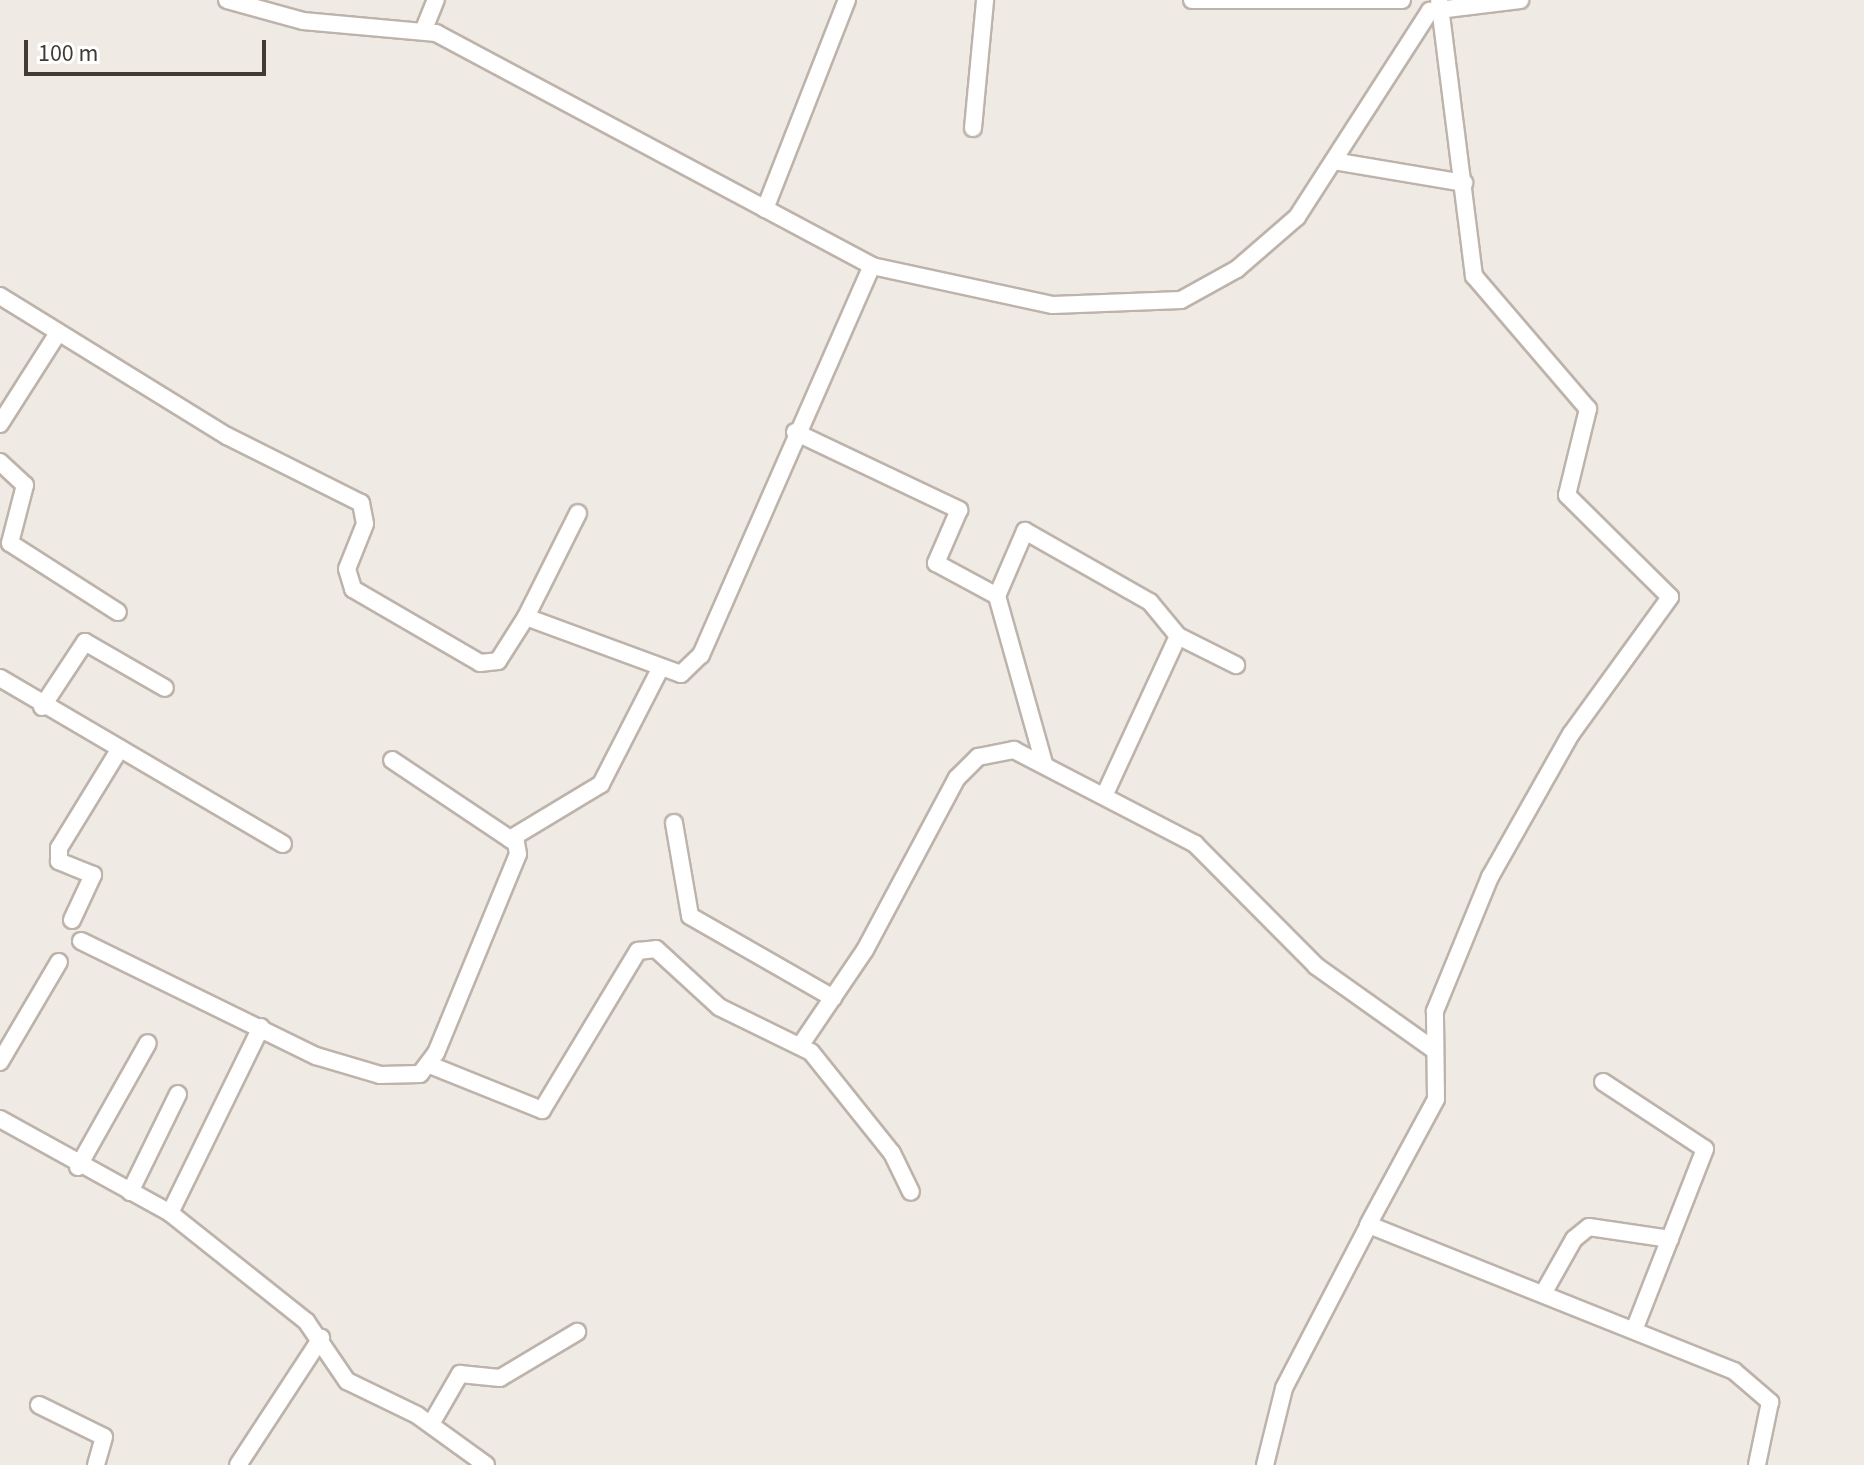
<!DOCTYPE html>
<style>
body{margin:0}
#map{position:relative;width:1864px;height:1465px;overflow:hidden;background:#efeae4;font-family:"Source Sans 3",sans-serif}
div>[style]{position:absolute}
[style*='--x']{left:calc(var(--x)*1px);top:calc(var(--y)*1px);width:calc(var(--w)*1px);rotate:calc(var(--a)*1deg)}
.roads{filter:drop-shadow(2px 0 #bdb3ab) drop-shadow(-2px 0 #bdb3ab) drop-shadow(0 2px #bdb3ab) drop-shadow(0 -2px #bdb3ab)}
.minor>*{height:16px;margin:-8px;padding:0 8px;transform-origin:8px;border-radius:8px;background:#fff}
span{translate:-50% -50%;white-space:nowrap;text-align:center;line-height:1.15;-webkit-text-stroke:6px #fff;paint-order:stroke}
.scale{position:absolute;left:24px;top:40px;width:242px;height:36px;box-sizing:border-box;border:4px solid #413a35;border-top:0;padding-left:10px;font-size:24px;line-height:28px;white-space:nowrap;color:#413a35;-webkit-text-stroke:6px #fff;paint-order:stroke}
</style>
<div id="map">
<div class="roads">
<div class="minor">
<div style="--x:227;--y:0;--w:79;--a:15.4"></div>
<div style="--x:303;--y:21;--w:134;--a:5.2"></div>
<div style="--x:436;--y:33;--w:494;--a:28.1"></div>
<div style="--x:1192;--y:0;--w:210;--a:0"></div>
<div style="--x:424;--y:29;--w:31;--a:-68"></div>
<div style="--x:973;--y:128;--w:129;--a:-84.6"></div>
<div style="--x:1339;--y:162;--w:127;--a:9.5"></div>
<div style="--x:765;--y:209;--w:225;--a:-68.6"></div>
<div style="--x:0;--y:296;--w:267;--a:31.7"></div>
<div style="--x:227;--y:436;--w:150;--a:26.6"></div>
<div style="--x:361;--y:503;--w:21;--a:79"></div>
<div style="--x:365;--y:524;--w:48;--a:111.8"></div>
<div style="--x:347;--y:569;--w:21;--a:73"></div>
<div style="--x:353;--y:589;--w:147;--a:30.2"></div>
<div style="--x:480;--y:663;--w:18;--a:-6"></div>
<div style="--x:498;--y:661;--w:52;--a:-57.5"></div>
<div style="--x:526;--y:617;--w:165;--a:20.2"></div>
<div style="--x:681;--y:674;--w:28;--a:-44"></div>
<div style="--x:701;--y:655;--w:425;--a:-66.3"></div>
<div style="--x:872;--y:266;--w:185;--a:12.2"></div>
<div style="--x:1053;--y:305;--w:128;--a:-2.2"></div>
<div style="--x:1181;--y:300;--w:64;--a:-29"></div>
<div style="--x:1237;--y:269;--w:79;--a:-40.9"></div>
<div style="--x:1297;--y:217;--w:245;--a:-57.2"></div>
<div style="--x:1430;--y:11;--w:91;--a:-7"></div>
<div style="--x:0;--y:424;--w:108;--a:-57.5"></div>
<div style="--x:795;--y:432;--w:182;--a:25.4"></div>
<div style="--x:959;--y:510;--w:58;--a:113.5"></div>
<div style="--x:936;--y:563;--w:69;--a:28.4"></div>
<div style="--x:997;--y:596;--w:173;--a:74.3"></div>
<div style="--x:0;--y:462;--w:34;--a:43"></div>
<div style="--x:25;--y:485;--w:60;--a:104.5"></div>
<div style="--x:10;--y:543;--w:128;--a:32.6"></div>
<div style="--x:997;--y:596;--w:71;--a:-66.7"></div>
<div style="--x:1025;--y:531;--w:144;--a:29.6"></div>
<div style="--x:1150;--y:602;--w:44;--a:50.5"></div>
<div style="--x:1178;--y:636;--w:65;--a:26.6"></div>
<div style="--x:526;--y:617;--w:116;--a:-63.4"></div>
<div style="--x:0;--y:678;--w:328;--a:30.4"></div>
<div style="--x:42;--y:707;--w:78;--a:-56.5"></div>
<div style="--x:85;--y:642;--w:92;--a:29.9"></div>
<div style="--x:1105;--y:794;--w:174;--a:-65.2"></div>
<div style="--x:674;--y:823;--w:94;--a:80.2"></div>
<div style="--x:690;--y:916;--w:165;--a:29.8"></div>
<div style="--x:510;--y:839;--w:106;--a:-31.1"></div>
<div style="--x:601;--y:784;--w:127;--a:-62.8"></div>
<div style="--x:72;--y:920;--w:50;--a:-65"></div>
<div style="--x:93;--y:875;--w:37;--a:-158"></div>
<div style="--x:59;--y:861;--w:13;--a:-90"></div>
<div style="--x:59;--y:848;--w:115;--a:-58.5"></div>
<div style="--x:81;--y:941;--w:262;--a:26.1"></div>
<div style="--x:316;--y:1056;--w:67;--a:16.5"></div>
<div style="--x:380;--y:1075;--w:40;--a:-1.4"></div>
<div style="--x:420;--y:1074;--w:26;--a:-53"></div>
<div style="--x:436;--y:1053;--w:215;--a:-67.6"></div>
<div style="--x:518;--y:854;--w:11;--a:-100"></div>
<div style="--x:516;--y:843;--w:149;--a:-146.2"></div>
<div style="--x:802;--y:1043;--w:112;--a:-55.9"></div>
<div style="--x:865;--y:950;--w:195;--a:-61.9"></div>
<div style="--x:957;--y:778;--w:30;--a:-45"></div>
<div style="--x:978;--y:757;--w:37;--a:-11"></div>
<div style="--x:1014;--y:750;--w:204;--a:27.4"></div>
<div style="--x:1195;--y:844;--w:172;--a:45.2"></div>
<div style="--x:1316;--y:966;--w:145;--a:35.4"></div>
<div style="--x:0;--y:1062;--w:116;--a:-59.5"></div>
<div style="--x:430;--y:1065;--w:121;--a:21.9"></div>
<div style="--x:542;--y:1110;--w:186;--a:-58.9"></div>
<div style="--x:638;--y:951;--w:18;--a:-6"></div>
<div style="--x:656;--y:949;--w:86;--a:42.6"></div>
<div style="--x:719;--y:1007;--w:102;--a:26.1"></div>
<div style="--x:811;--y:1052;--w:129;--a:51.3"></div>
<div style="--x:892;--y:1153;--w:43;--a:64"></div>
<div style="--x:1603;--y:1082;--w:122;--a:33.3"></div>
<div style="--x:1705;--y:1149;--w:192;--a:111.4"></div>
<div style="--x:0;--y:1119;--w:194;--a:28.9"></div>
<div style="--x:170;--y:1213;--w:174;--a:38.5"></div>
<div style="--x:306;--y:1321;--w:73;--a:55.7"></div>
<div style="--x:347;--y:1381;--w:78;--a:25.9"></div>
<div style="--x:417;--y:1415;--w:85;--a:35.9"></div>
<div style="--x:78;--y:1167;--w:142;--a:-60.6"></div>
<div style="--x:130;--y:1192;--w:109;--a:-63.9"></div>
<div style="--x:170;--y:1213;--w:207;--a:-63.9"></div>
<div style="--x:1368;--y:1225;--w:143;--a:-61.6"></div>
<div style="--x:1436;--y:1099;--w:88;--a:-90.7"></div>
<div style="--x:1435;--y:1011;--w:145;--a:-67.7"></div>
<div style="--x:1490;--y:877;--w:164;--a:-60.5"></div>
<div style="--x:1571;--y:734;--w:169;--a:-54.1"></div>
<div style="--x:1670;--y:597;--w:145;--a:-135.3"></div>
<div style="--x:1567;--y:495;--w:89;--a:-76.3"></div>
<div style="--x:1588;--y:409;--w:175;--a:-130.6"></div>
<div style="--x:1474;--y:276;--w:278;--a:-97.2"></div>
<div style="--x:1544;--y:1292;--w:61;--a:-60.5"></div>
<div style="--x:1574;--y:1239;--w:19;--a:-39"></div>
<div style="--x:1589;--y:1227;--w:82;--a:8.4"></div>
<div style="--x:39;--y:1405;--w:72;--a:26.2"></div>
<div style="--x:104;--y:1437;--w:29;--a:106"></div>
<div style="--x:431;--y:1424;--w:58;--a:-59.9"></div>
<div style="--x:460;--y:1374;--w:40;--a:5.7"></div>
<div style="--x:500;--y:1378;--w:90;--a:-30.9"></div>
<div style="--x:238;--y:1465;--w:152;--a:-56.8"></div>
<div style="--x:1265;--y:1465;--w:79;--a:-76.1"></div>
<div style="--x:1284;--y:1388;--w:184;--a:-62.5"></div>
<div style="--x:1369;--y:1225;--w:393;--a:21.8"></div>
<div style="--x:1734;--y:1371;--w:48;--a:40.7"></div>
<div style="--x:1770;--y:1402;--w:64;--a:101.7"></div>
</div>
</div>
<div class="scale">100 m</div>
</div>
